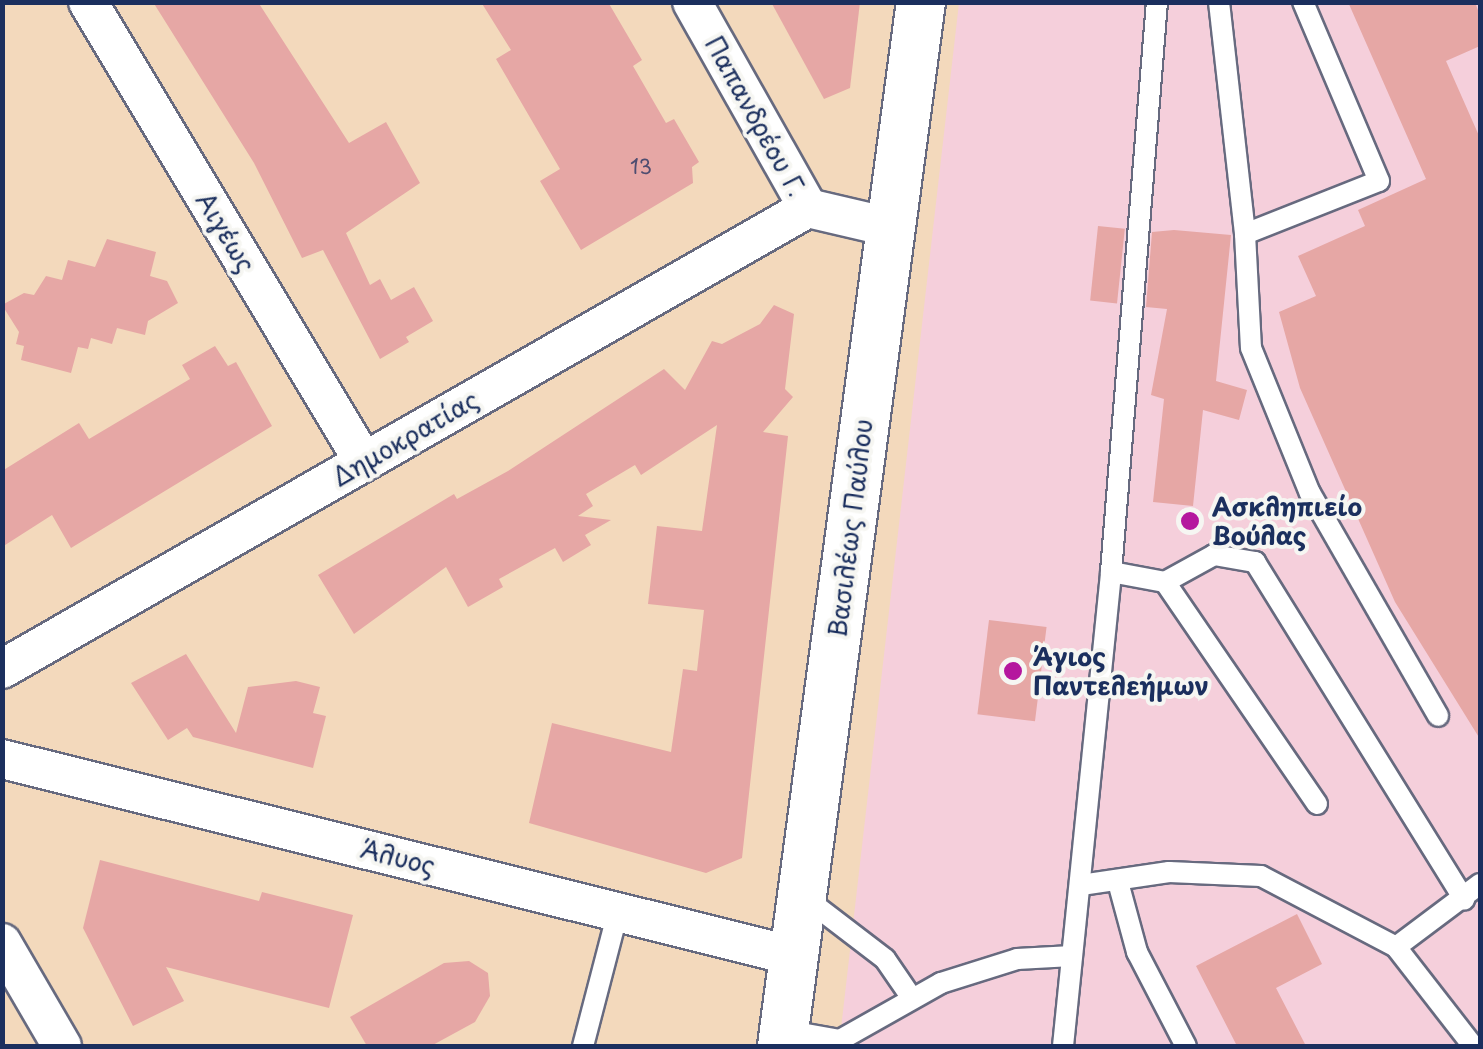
<!DOCTYPE html>
<meta charset="utf-8">
<style>
body{margin:0}
#map{position:relative;width:1483px;height:1049px;overflow:hidden;background:#f3d9bc;font-family:"Playpen Sans",sans-serif}
div>[style]{position:absolute}
[style*='--x']{left:calc(var(--x)*1px);top:calc(var(--y)*1px);width:calc(var(--w)*1px);rotate:calc(var(--a)*1deg)}
.built>*{inset:0;background:#f5cfdb}
.building>*{inset:0;background:#e6a7a5;transform-origin:0 0}
.roads{filter:drop-shadow(2px 0 #676a7f) drop-shadow(-2px 0 #676a7f) drop-shadow(0 2px #676a7f) drop-shadow(0 -2px #676a7f)}
.service>*{height:20px;margin:-10px;padding:0 10px;transform-origin:10px;border-radius:10px;background:#fff}
.minor>*{height:38px;margin:-19px;padding:0 19px;transform-origin:19px;border-radius:19px;background:#fff}
.tertiary>*{height:48px;margin:-24px;padding:0 24px;transform-origin:24px;border-radius:24px;background:#fff}
.dots>*{width:28px;height:28px;translate:-50% -50%;box-sizing:border-box;border:5px solid #f6f6f2;border-radius:50%}
span{translate:-50% -50%;white-space:nowrap;text-align:center;line-height:1.15;-webkit-text-stroke:8px #f6f6f2;paint-order:stroke}
.number-label{font-size:20px;color:#4e4d70}
.number-label span{-webkit-text-stroke-width:0}
.street-label{font-size:25px;color:#1b2f5e}
.poi-label{font-size:25px;color:#1b2f5e;font-weight:700}
.left{translate:0 -50%;text-align:left}
.frame{position:absolute;inset:0;border:5px solid #1b2f5e;pointer-events:none}
</style>
<div id="map">
<div class="built">
<div style="clip-path:polygon(959px 3px,1480px 3px,1480px 1046px,839px 1046px)"></div>
</div>
<div class="building">
<div style="clip-path:polygon(153px 2px,258px 2px,349px 143px,386px 122px,420px 183px,346px 233px,370px 285px,380px 279px,391px 300px,414px 287px,433px 321px,406px 337px,409px 342px,380px 359px,323px 250px,302px 258px,254px 163px)"></div>
<div style="clip-path:polygon(481px 2px,608px 2px,642px 60px,633px 66px,666px 123px,674px 119px,699px 162px,692px 167px,693px 183px,581px 250px,540px 181px,560px 169px,496px 59px,511px 50px)"></div>
<div style="clip-path:polygon(771px 2px,860px 2px,850px 88px,824px 99px)"></div>
<div style="clip-path:polygon(1348px 2px,1475px 2px,1480px 16px,1480px 46px,1446px 61px,1480px 138px,1480px 739px,1395px 602px,1300px 388px,1279px 312px,1316px 296px,1298px 256px,1365px 226px,1358px 210px,1426px 179px)"></div>
<div style="left:1098px;top:226px;width:27px;height:75px;rotate:6deg"></div>
<div style="clip-path:polygon(1174px 230px,1231px 235px,1216px 381px,1247px 390px,1239px 420px,1203px 410px,1193px 506px,1153px 502px,1164px 399px,1151px 395px,1167px 309px,1146px 307px,1152px 232px)"></div>
<div style="clip-path:polygon(107px 239px,156px 252px,150px 276px,167px 281px,178px 303px,148px 321px,145px 335px,117px 328px,112px 344px,91px 338px,88px 349px,78px 347px,71px 373px,21px 360px,24px 346px,16px 344px,19px 332px,2px 305px,24px 293px,34px 295px,46px 276px,62px 280px,68px 260px,95px 267px)"></div>
<div style="clip-path:polygon(774px 305px,794px 314px,785px 389px,793px 397px,763px 432px,788px 436px,742px 858px,706px 873px,529px 823px,552px 723px,671px 752px,683px 669px,697px 671px,704px 610px,648px 604px,657px 526px,702px 531px,717px 425px,641px 475px,635px 465px,586px 494px,593px 506px,578px 516px,611px 520px,585px 535px,591px 545px,563px 562px,555px 548px,499px 579px,503px 587px,468px 607px,446px 567px,354px 634px,318px 575px,454px 494px,457px 499px,508px 471px,664px 369px,685px 390px,712px 341px,722px 344px,760px 324px)"></div>
<div style="clip-path:polygon(215px 346px,228px 366px,236px 362px,272px 426px,71px 548px,52px 515px,2px 547px,2px 471px,79px 423px,89px 439px,190px 379px,182px 365px)"></div>
<div style="left:989px;top:620px;width:58px;height:95px;rotate:7deg"></div>
<div style="clip-path:polygon(186px 654px,236px 733px,248px 687px,296px 681px,320px 687px,313px 713px,326px 716px,313px 768px,193px 737px,187px 728px,168px 740px,131px 683px)"></div>
<div style="clip-path:polygon(100px 860px,259px 901px,262px 892px,353px 915px,329px 1008px,166px 967px,184px 1001px,133px 1026px,83px 928px)"></div>
<div style="clip-path:polygon(1297px 914px,1322px 964px,1276px 988px,1306px 1046px,1237px 1046px,1196px 966px)"></div>
<div style="clip-path:polygon(469px 961px,488px 973px,490px 996px,475px 1022px,431px 1046px,367px 1046px,350px 1017px,444px 963px)"></div>
</div>
<div class="roads">
<div class="service">
<div style="--x:1219;--y:2;--w:233;--a:83.6"></div>
<div style="--x:1245;--y:234;--w:144;--a:-21.6"></div>
<div style="--x:1379;--y:181;--w:194;--a:-113"></div>
<div style="--x:1245;--y:234;--w:114;--a:87"></div>
<div style="--x:1251;--y:348;--w:157;--a:67.9"></div>
<div style="--x:1310;--y:493;--w:257;--a:60.1"></div>
<div style="--x:1111;--y:572;--w:55;--a:10.5"></div>
<div style="--x:1165;--y:582;--w:269;--a:55.6"></div>
<div style="--x:1165;--y:582;--w:56;--a:-28.9"></div>
<div style="--x:1214;--y:555;--w:42;--a:9.7"></div>
<div style="--x:1255;--y:562;--w:397;--a:58.2"></div>
<div style="--x:1118;--y:882;--w:73;--a:74.8"></div>
<div style="--x:1137;--y:952;--w:106;--a:62.5"></div>
<div style="--x:1081;--y:885;--w:89;--a:-8.4"></div>
<div style="--x:1169;--y:872;--w:92;--a:2.5"></div>
<div style="--x:1261;--y:876;--w:153;--a:27.7"></div>
<div style="--x:1396;--y:947;--w:105;--a:-36.9"></div>
<div style="--x:804;--y:897;--w:102;--a:37.4"></div>
<div style="--x:885;--y:959;--w:46;--a:55.6"></div>
<div style="--x:1396;--y:947;--w:125;--a:52.1"></div>
<div style="--x:784;--y:1030;--w:57;--a:10.1"></div>
<div style="--x:840;--y:1040;--w:116;--a:-29.4"></div>
<div style="--x:941;--y:983;--w:80;--a:-17.5"></div>
<div style="--x:1017;--y:959;--w:55;--a:-3.1"></div>
<div style="--x:583;--y:1046;--w:138;--a:-75.4"></div>
<div style="--x:1063;--y:1046;--w:476;--a:-84.2"></div>
<div style="--x:1111;--y:572;--w:572;--a:-85.39"></div>
</div>
<div class="minor">
<div style="--x:88;--y:2;--w:536;--a:59.04"></div>
<div style="--x:692;--y:2;--w:236;--a:60.6"></div>
<div style="--x:808;--y:208;--w:83;--a:13.2"></div>
<div style="--x:2;--y:669;--w:929;--a:-29.77"></div>
<div style="--x:2;--y:759;--w:816;--a:13.97"></div>
<div style="--x:2;--y:943;--w:119;--a:59.8"></div>
</div>
<div class="tertiary">
<div style="--x:782;--y:1046;--w:1053;--a:-82.42"></div>
</div>
</div>
<div class="dots">
<div style="left:1190px;top:521px;background:#b5179e"></div>
<div style="left:1013px;top:671px;background:#b5179e"></div>
</div>
<div class="number-label">
<span style="left:641px;top:166px">13</span>
</div>
<div class="street-label">
<span style="left:756px;top:116px;rotate:61deg">Παπανδρέου Γ.</span>
<span style="left:226px;top:232px;rotate:59deg">Αιγέως</span>
<span style="left:405px;top:438px;rotate:-30deg">Δημοκρατίας</span>
<span style="left:850px;top:528px;rotate:-83deg">Βασιλέως Παύλου</span>
<span style="left:398px;top:857px;rotate:14deg">Άλυος</span>
</div>
<div class="poi-label">
<span class="left" style="left:1212px;top:521px">Ασκληπιείο<br>Βούλας</span>
<span class="left" style="left:1033px;top:671px">Άγιος<br>Παντελεήμων</span>
</div>
<div class="frame"></div>
</div>
